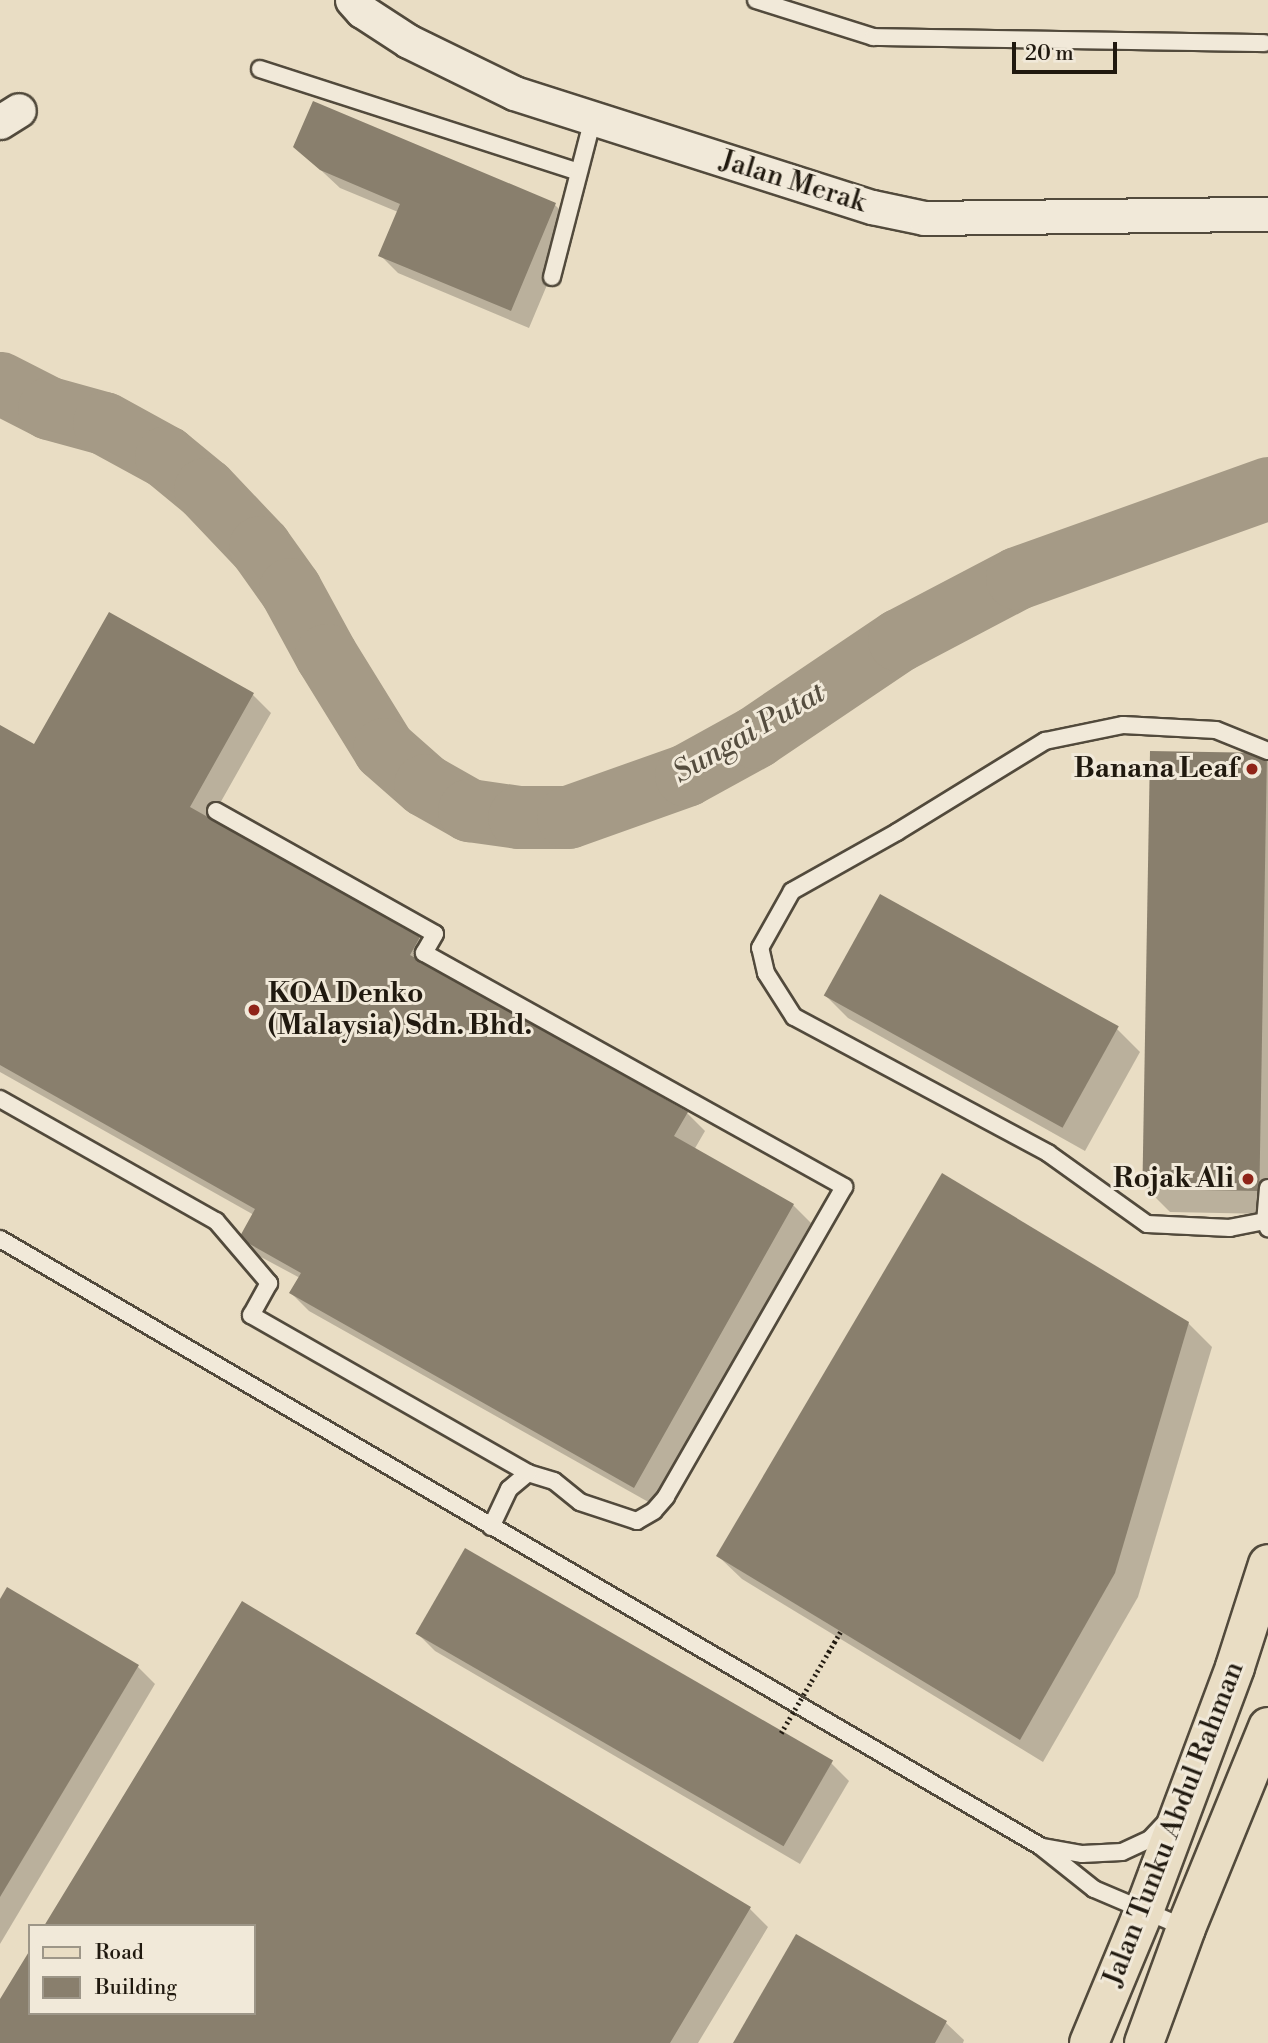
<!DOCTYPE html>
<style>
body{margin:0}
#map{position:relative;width:1268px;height:2043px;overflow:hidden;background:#e9ddc4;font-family:"Libre Bodoni",serif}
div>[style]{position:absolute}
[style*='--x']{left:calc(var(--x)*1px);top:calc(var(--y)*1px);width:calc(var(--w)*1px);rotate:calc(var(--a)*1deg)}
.shadow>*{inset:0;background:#0003}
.river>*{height:63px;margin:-31.5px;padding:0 31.5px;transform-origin:31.5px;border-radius:31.5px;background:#a59a86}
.building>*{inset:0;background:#897f6d;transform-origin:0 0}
.roads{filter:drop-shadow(2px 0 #524a3c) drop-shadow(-2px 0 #524a3c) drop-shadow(0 2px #524a3c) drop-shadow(0 -2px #524a3c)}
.service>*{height:16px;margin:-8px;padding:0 8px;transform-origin:8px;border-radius:8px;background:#f1e9d9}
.minor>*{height:33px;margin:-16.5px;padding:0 16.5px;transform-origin:16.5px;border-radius:16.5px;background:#f1e9d9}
.primary>*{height:38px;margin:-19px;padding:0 19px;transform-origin:19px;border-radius:19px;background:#e9ddc4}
.path-bridge>*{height:4.5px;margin-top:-2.25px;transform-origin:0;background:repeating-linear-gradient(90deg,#20190f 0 2px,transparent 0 5.5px)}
.dots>*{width:19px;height:19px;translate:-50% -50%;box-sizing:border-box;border:4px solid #f1e9d9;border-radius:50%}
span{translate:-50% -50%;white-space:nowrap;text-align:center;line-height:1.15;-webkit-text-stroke:6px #f1e9d9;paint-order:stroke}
.street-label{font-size:28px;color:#20190f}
.poi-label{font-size:28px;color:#20190f;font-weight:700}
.right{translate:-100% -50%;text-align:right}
.left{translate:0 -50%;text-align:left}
.water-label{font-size:30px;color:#554d3f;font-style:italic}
.legend{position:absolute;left:28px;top:1924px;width:228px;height:91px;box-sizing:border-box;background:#f1e9d9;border:2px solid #9d9688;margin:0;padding:9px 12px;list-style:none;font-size:21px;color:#20190f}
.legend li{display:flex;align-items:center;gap:14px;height:35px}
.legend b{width:35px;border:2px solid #9d9688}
.scale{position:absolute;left:1012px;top:42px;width:105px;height:32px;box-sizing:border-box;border:4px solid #20190f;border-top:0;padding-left:9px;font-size:21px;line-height:24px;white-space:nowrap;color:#20190f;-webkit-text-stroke:5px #f1e9d9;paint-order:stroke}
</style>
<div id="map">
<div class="shadow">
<div style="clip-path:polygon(295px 146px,555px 205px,573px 223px,529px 328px,398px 273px,380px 255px,398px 212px,340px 188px)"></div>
<div style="clip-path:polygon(110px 614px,253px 695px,271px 713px,210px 821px,419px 938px,437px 956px,430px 968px,687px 1113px,705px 1131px,694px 1150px,793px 1205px,811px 1223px,652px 1504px,309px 1311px,291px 1293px,300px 1278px,259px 1256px,241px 1238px,254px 1215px,0 1072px,0 727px,35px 747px)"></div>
<div style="clip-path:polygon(1152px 753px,1268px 756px,1268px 1214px,1170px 1212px,1147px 1189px)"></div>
<div style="clip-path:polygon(825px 995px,1117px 1029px,1140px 1052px,1085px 1151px,848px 1018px)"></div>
<div style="clip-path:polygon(1188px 1323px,1212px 1347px,1138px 1597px,1043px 1762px,742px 1579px,718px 1556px)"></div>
<div style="clip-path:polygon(0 1602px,137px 1666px,155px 1684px,0 1944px)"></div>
<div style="clip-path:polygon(417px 1633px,831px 1763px,849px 1781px,800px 1864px,435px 1651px)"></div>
<div style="clip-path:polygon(750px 1909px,768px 1927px,698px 2043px,0 2043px,0 2002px,30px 2013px,254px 2013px,254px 1926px)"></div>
<div style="clip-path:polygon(797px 1936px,946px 2023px,964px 2040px,963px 2043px,735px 2043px)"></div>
</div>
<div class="river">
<div style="--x:0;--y:383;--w:55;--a:27"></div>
<div style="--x:49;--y:408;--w:57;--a:15.3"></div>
<div style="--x:104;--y:423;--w:71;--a:28.7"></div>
<div style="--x:166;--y:457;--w:50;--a:39.4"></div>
<div style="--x:205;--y:489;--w:80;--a:46.5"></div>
<div style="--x:260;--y:547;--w:52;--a:54.5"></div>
<div style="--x:290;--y:589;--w:75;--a:61.4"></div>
<div style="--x:326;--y:655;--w:110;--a:58.3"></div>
<div style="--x:384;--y:749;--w:55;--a:41.3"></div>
<div style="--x:425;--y:785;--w:51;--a:29.6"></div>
<div style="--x:469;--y:810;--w:50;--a:8"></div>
<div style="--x:519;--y:817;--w:49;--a:0"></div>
<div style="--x:568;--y:817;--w:125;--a:-19.6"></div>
<div style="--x:686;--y:775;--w:79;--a:-28.8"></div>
<div style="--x:755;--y:737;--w:174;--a:-34"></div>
<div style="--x:899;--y:640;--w:133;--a:-27.7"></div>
<div style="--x:1017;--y:578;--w:267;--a:-19.7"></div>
</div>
<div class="building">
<div style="clip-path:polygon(313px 101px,556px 203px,511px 311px,378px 256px,400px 204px,320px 170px,293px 147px)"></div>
<div style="clip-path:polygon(109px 612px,254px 693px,190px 807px,420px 937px,410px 955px,688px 1112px,674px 1136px,794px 1204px,634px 1488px,289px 1293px,301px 1273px,239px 1238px,255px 1209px,0 1065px,0 725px,34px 744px)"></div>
<div style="left:1150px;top:751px;width:117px;height:438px;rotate:1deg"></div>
<div style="left:880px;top:894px;width:273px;height:116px;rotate:29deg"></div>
<div style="clip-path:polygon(942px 1173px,1189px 1322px,1115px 1573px,1020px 1740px,716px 1556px)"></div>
<div style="left:465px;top:1548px;width:425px;height:99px;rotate:30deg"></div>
<div style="clip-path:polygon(7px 1587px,139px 1665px,0 1897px,0 1599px)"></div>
<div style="clip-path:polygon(242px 1601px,751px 1907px,670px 2043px,0 2043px,0 1999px,30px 1950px,30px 2013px,254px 2013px,254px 1926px,44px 1926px)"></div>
<div style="clip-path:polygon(796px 1934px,947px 2021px,935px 2043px,733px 2043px)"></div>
</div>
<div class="roads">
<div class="service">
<div style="--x:756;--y:0;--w:123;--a:17.5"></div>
<div style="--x:873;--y:37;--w:391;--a:0.9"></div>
<div style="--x:260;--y:69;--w:334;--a:17.9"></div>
<div style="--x:552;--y:277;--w:164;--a:-75.5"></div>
<div style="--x:216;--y:811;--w:251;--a:29.3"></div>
<div style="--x:435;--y:934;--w:22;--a:120"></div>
<div style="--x:424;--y:953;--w:481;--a:29.1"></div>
<div style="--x:844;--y:1187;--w:357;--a:119.9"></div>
<div style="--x:666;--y:1497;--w:18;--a:131"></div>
<div style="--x:654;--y:1511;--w:20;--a:150"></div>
<div style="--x:637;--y:1521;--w:60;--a:-161.6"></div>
<div style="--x:580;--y:1502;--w:33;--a:-141"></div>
<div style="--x:554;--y:1481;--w:27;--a:-163"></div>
<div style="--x:528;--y:1473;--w:25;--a:140"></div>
<div style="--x:509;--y:1489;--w:42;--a:115.3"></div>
<div style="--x:0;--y:1099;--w:248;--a:29.5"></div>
<div style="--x:216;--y:1221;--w:82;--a:49.5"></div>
<div style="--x:269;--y:1283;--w:37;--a:119"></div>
<div style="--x:251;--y:1315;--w:319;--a:29.7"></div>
<div style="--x:1268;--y:1188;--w:33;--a:95"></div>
<div style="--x:1265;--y:1221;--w:8;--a:67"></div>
<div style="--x:1265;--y:1221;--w:36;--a:169"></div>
<div style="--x:1230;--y:1228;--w:83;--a:-177.2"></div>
<div style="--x:1147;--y:1224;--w:122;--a:-144.4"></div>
<div style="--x:1048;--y:1153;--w:288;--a:-151.8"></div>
<div style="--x:794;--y:1017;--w:52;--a:-122.5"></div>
<div style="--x:766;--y:973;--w:26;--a:-103"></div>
<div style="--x:760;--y:948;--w:65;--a:-60.7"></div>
<div style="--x:792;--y:891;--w:120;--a:-29.3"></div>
<div style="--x:897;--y:832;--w:174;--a:-31.6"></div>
<div style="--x:1045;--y:741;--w:80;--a:-11.6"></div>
<div style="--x:1123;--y:725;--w:93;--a:3.1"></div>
<div style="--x:1216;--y:730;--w:56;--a:22"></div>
<div style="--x:0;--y:1239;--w:1204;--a:30.27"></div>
<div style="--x:1040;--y:1846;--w:69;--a:38.5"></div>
<div style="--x:1094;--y:1889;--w:100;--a:23"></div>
<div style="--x:1042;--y:1847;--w:41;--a:9.9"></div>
<div style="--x:1082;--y:1854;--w:40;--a:-2.9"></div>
<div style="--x:1122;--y:1852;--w:31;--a:-25"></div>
<div style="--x:1150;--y:1839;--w:21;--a:-47"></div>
</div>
<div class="minor">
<div style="--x:352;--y:0;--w:15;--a:48"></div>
<div style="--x:362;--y:11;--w:55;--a:33.1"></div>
<div style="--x:408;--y:41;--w:118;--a:26.1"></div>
<div style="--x:514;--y:93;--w:376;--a:17.7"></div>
<div style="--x:872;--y:207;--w:53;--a:11.9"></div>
<div style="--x:924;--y:218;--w:344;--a:-0.7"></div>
<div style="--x:0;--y:122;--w:22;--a:-32"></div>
</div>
<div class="primary">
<div style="--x:1089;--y:2043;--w:143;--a:-67.4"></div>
<div style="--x:1144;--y:1911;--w:260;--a:-69.5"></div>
<div style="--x:1235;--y:1667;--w:108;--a:-72.2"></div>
<div style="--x:1144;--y:2043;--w:122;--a:-69.9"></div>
<div style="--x:1186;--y:1928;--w:217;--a:-67.8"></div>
</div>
</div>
<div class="path-bridge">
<div style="--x:781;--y:1733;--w:121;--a:-59.6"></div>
</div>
<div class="dots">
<div style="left:1252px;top:769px;background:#8f2418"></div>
<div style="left:254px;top:1010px;background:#8f2418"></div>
<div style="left:1248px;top:1179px;background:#8f2418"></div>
</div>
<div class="street-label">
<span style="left:793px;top:182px;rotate:17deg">Jalan Merak</span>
<span style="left:1174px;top:1824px;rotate:-69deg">Jalan Tunku Abdul Rahman</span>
</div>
<div class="poi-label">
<span class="right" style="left:1238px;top:769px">Banana Leaf</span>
<span class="left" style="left:268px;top:1010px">KOA Denko<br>(Malaysia) Sdn. Bhd.</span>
<span class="right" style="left:1234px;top:1179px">Rojak Ali</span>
</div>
<div class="water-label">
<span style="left:749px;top:733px;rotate:-30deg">Sungai Putat</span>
</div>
<ul class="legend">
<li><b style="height:9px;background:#e9ddc4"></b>Road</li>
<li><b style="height:19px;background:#897f6d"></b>Building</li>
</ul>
<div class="scale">20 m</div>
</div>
